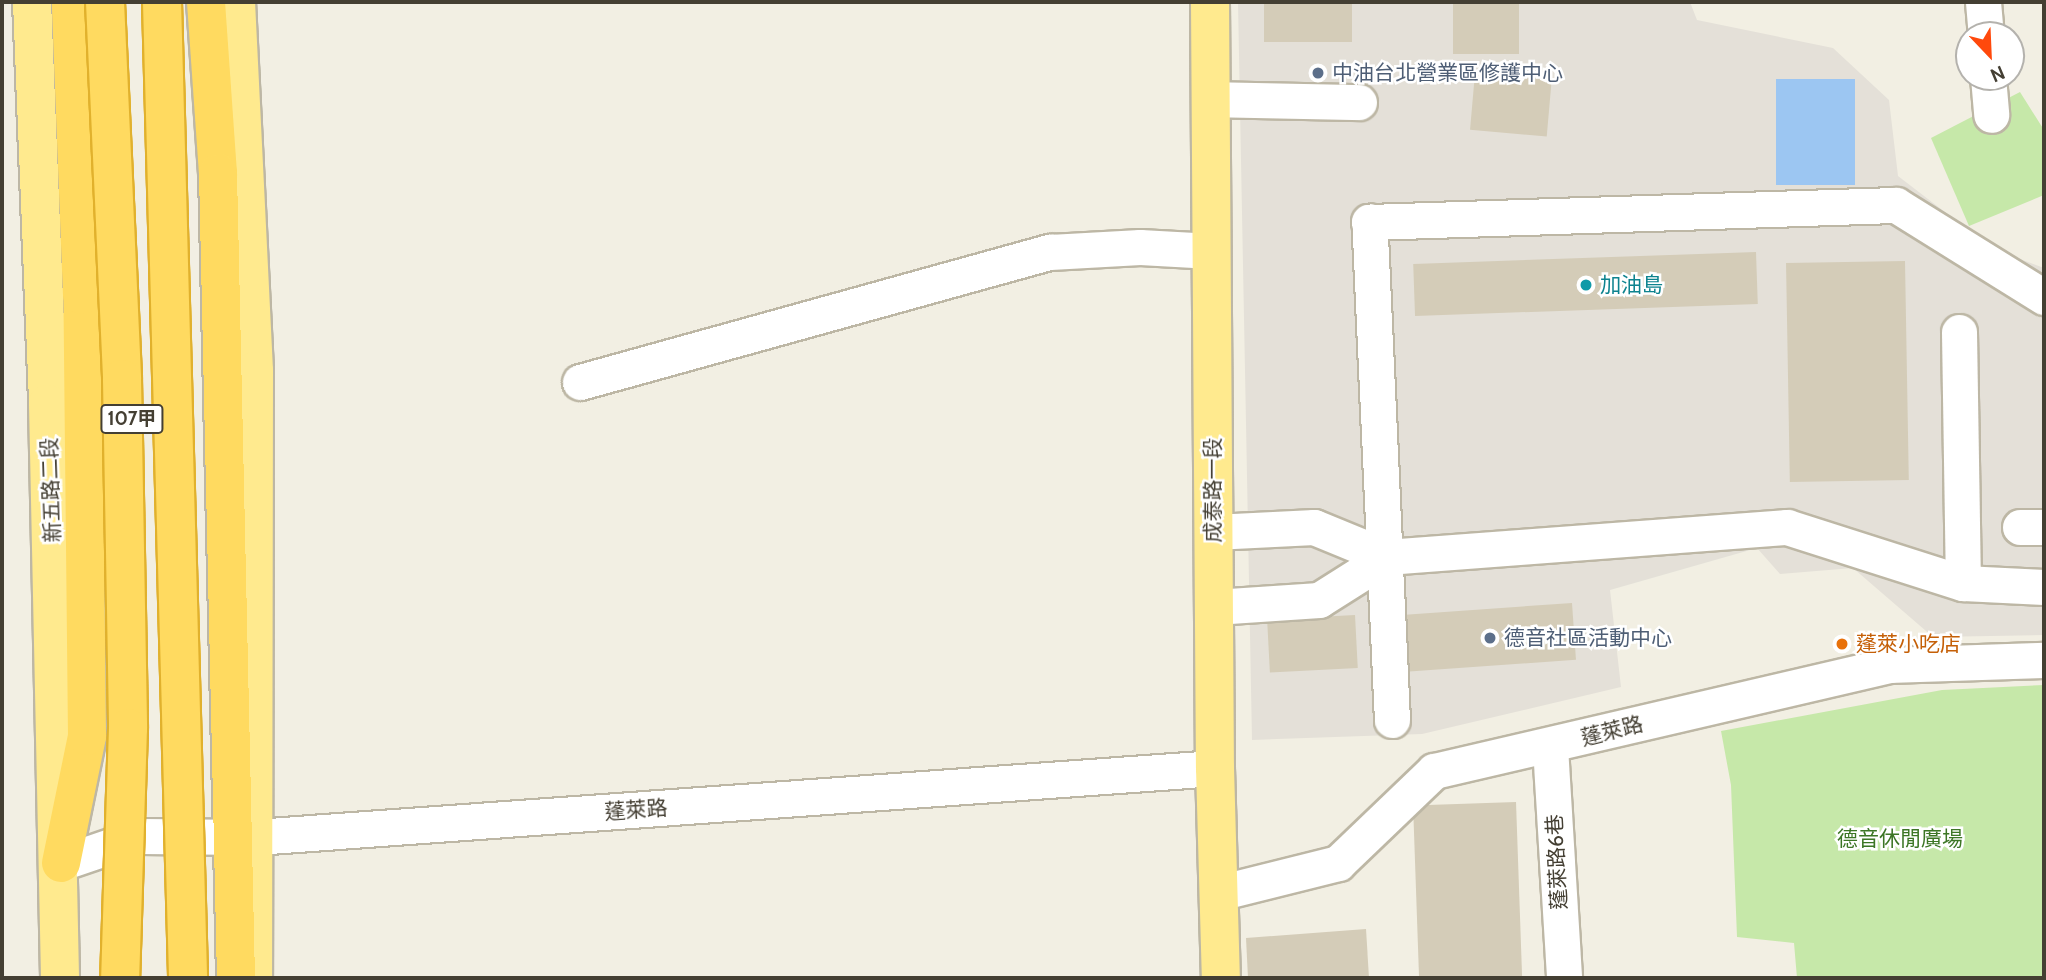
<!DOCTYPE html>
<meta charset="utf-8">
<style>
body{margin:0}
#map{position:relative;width:2046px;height:980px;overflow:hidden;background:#f2efe3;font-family:Cabin,"Noto Sans TC",sans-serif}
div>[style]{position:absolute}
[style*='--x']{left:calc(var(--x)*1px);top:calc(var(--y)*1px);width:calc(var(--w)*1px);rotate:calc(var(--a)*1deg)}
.industrial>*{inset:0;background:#e4e0d8}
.green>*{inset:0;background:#c6e8a9}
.water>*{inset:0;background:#9cc6f2;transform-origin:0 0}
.building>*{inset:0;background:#d4ccb8;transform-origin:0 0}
.roads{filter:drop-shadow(2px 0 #bdb7a5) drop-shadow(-2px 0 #bdb7a5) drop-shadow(0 2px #bdb7a5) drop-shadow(0 -2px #bdb7a5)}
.minor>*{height:35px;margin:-17.5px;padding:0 17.5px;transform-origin:17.5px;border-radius:17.5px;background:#fff}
.major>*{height:38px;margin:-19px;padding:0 19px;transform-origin:19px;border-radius:19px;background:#ffea8e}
.highway>*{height:38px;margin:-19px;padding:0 19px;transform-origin:19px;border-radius:19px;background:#ffda60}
.bridges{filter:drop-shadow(2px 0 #e1b12d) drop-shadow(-2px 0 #e1b12d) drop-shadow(0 2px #e1b12d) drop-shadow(0 -2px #e1b12d)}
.highway-bridge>*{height:38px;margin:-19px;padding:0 19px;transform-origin:19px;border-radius:19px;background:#ffda60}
.dots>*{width:19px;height:19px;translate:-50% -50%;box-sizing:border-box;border:4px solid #fff;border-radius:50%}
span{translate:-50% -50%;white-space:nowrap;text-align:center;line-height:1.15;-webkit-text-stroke:5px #fff;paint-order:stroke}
.shield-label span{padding:2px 5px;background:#fff;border:2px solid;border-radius:5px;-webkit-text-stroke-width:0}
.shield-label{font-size:19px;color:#443f33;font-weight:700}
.service-label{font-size:21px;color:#4e5e75}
.left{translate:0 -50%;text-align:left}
.culture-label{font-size:21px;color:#0d838f}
.street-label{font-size:21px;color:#443f33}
.food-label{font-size:21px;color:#c56008}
.park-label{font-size:21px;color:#3c7625}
.frame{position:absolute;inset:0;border:4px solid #443f33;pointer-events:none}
.north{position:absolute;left:1955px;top:21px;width:70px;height:70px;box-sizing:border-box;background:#fff;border:2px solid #b4b2ad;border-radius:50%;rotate:157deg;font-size:19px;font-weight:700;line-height:28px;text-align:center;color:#443f33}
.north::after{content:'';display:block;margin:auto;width:24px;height:32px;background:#ff490c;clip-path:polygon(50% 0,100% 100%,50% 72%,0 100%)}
</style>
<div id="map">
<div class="industrial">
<div style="clip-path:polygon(1238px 2px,1690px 2px,1697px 20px,1833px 48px,1889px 100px,1898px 176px,1993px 249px,2044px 268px,2044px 635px,1933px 637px,1853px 568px,1780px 574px,1757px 548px,1610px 590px,1621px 687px,1422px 734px,1252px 740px)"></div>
</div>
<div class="green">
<div style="clip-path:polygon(2020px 92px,2044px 130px,2044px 195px,1969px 226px,1931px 138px)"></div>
<div style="clip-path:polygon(2044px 685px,2044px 978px,1797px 978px,1794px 943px,1737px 937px,1731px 785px,1721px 731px,1942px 690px)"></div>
</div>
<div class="water">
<div style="left:1855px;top:79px;width:106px;height:79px;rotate:90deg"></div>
</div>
<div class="building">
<div style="left:1264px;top:2px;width:88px;height:40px"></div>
<div style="left:1453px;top:2px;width:66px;height:52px"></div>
<div style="left:1475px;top:73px;width:77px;height:57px;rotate:5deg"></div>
<div style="left:1756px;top:252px;width:52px;height:343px;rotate:88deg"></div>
<div style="left:1905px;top:261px;width:219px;height:119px;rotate:89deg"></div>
<div style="left:1572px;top:603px;width:57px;height:167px;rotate:86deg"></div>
<div style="left:1355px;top:615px;width:53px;height:88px;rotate:87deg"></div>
<div style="left:1516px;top:802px;width:176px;height:103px;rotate:88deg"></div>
<div style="clip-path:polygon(1366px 929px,1369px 978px,1248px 978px,1246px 938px)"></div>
</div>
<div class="roads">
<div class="minor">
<div style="--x:1983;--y:2;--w:33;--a:85"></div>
<div style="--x:1988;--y:77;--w:38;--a:85"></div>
<div style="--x:1211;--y:99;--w:148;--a:1.2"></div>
<div style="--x:1959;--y:332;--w:251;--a:89.1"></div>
<div style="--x:580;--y:382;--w:488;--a:-15.5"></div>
<div style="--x:1050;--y:252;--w:90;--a:-3.2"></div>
<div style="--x:1140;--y:247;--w:72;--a:3.2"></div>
<div style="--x:2020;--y:527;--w:24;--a:0"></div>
<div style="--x:1213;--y:532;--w:101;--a:-2.8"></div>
<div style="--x:1314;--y:527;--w:79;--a:22.3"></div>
<div style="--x:1387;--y:557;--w:80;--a:147.7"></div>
<div style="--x:1319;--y:600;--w:105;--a:176.2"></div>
<div style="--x:1387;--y:557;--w:401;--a:-4.3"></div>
<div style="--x:1787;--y:527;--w:185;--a:17.7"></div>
<div style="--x:1963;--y:583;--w:81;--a:2.8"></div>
<div style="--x:1392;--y:720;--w:499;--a:-92.6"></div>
<div style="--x:1369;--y:222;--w:527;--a:-1.85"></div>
<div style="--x:1896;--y:205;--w:174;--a:31.9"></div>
<div style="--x:1550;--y:747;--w:231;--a:86.5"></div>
<div style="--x:61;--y:863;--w:83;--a:-18.9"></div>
<div style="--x:140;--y:836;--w:115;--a:0.5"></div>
<div style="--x:255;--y:837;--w:962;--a:-4.11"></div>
<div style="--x:1218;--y:893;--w:124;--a:-14"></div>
<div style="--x:1338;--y:863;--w:133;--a:-43.8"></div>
<div style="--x:1434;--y:771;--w:468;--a:-13.1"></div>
<div style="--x:1890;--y:665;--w:154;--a:-1.9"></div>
</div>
<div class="major">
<div style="--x:32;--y:2;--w:402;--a:87.7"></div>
<div style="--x:48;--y:404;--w:574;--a:88.8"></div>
<div style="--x:236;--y:2;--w:369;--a:87.2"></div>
<div style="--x:254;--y:371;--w:607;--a:90.09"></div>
<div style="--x:1210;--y:2;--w:766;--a:89.63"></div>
<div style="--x:1215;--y:768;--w:210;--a:88.4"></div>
</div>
<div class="highway">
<div style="--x:206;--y:2;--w:171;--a:86"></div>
<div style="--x:218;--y:173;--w:805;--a:88.72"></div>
<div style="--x:61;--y:863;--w:130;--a:-78.4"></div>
<div style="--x:87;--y:736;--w:441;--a:-90.6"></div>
<div style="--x:82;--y:295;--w:293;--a:-92.2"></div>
</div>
</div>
<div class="bridges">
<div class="highway-bridge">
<div style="--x:105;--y:2;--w:377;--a:87.4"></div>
<div style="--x:122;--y:379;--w:349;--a:89"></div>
<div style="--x:128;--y:728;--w:250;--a:91.8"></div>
<div style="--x:162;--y:2;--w:976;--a:88.47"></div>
</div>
</div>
<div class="dots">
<div style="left:1318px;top:73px;background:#5c6f8a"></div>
<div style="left:1586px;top:285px;background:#0f9aa8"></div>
<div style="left:1490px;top:638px;background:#5c6f8a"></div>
<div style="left:1842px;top:644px;background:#e8710a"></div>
</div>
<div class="shield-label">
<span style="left:132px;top:419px">107甲</span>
</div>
<div class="service-label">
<span class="left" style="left:1332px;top:73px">中油台北營業區修護中心</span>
<span class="left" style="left:1504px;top:638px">德音社區活動中心</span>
</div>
<div class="culture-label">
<span class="left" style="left:1600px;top:285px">加油島</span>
</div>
<div class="street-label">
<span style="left:51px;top:490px;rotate:-92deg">新五路二段</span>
<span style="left:1213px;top:490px;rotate:-90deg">成泰路一段</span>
<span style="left:1612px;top:731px;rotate:-14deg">蓬萊路</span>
<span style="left:636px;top:810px;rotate:-4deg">蓬萊路</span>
<span style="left:1557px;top:862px;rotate:-93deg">蓬萊路6巷</span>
</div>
<div class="food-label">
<span class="left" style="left:1856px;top:644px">蓬萊小吃店</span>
</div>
<div class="park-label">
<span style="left:1900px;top:839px">德音休閒廣場</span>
</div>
<div class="frame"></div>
<div class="north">N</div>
</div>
